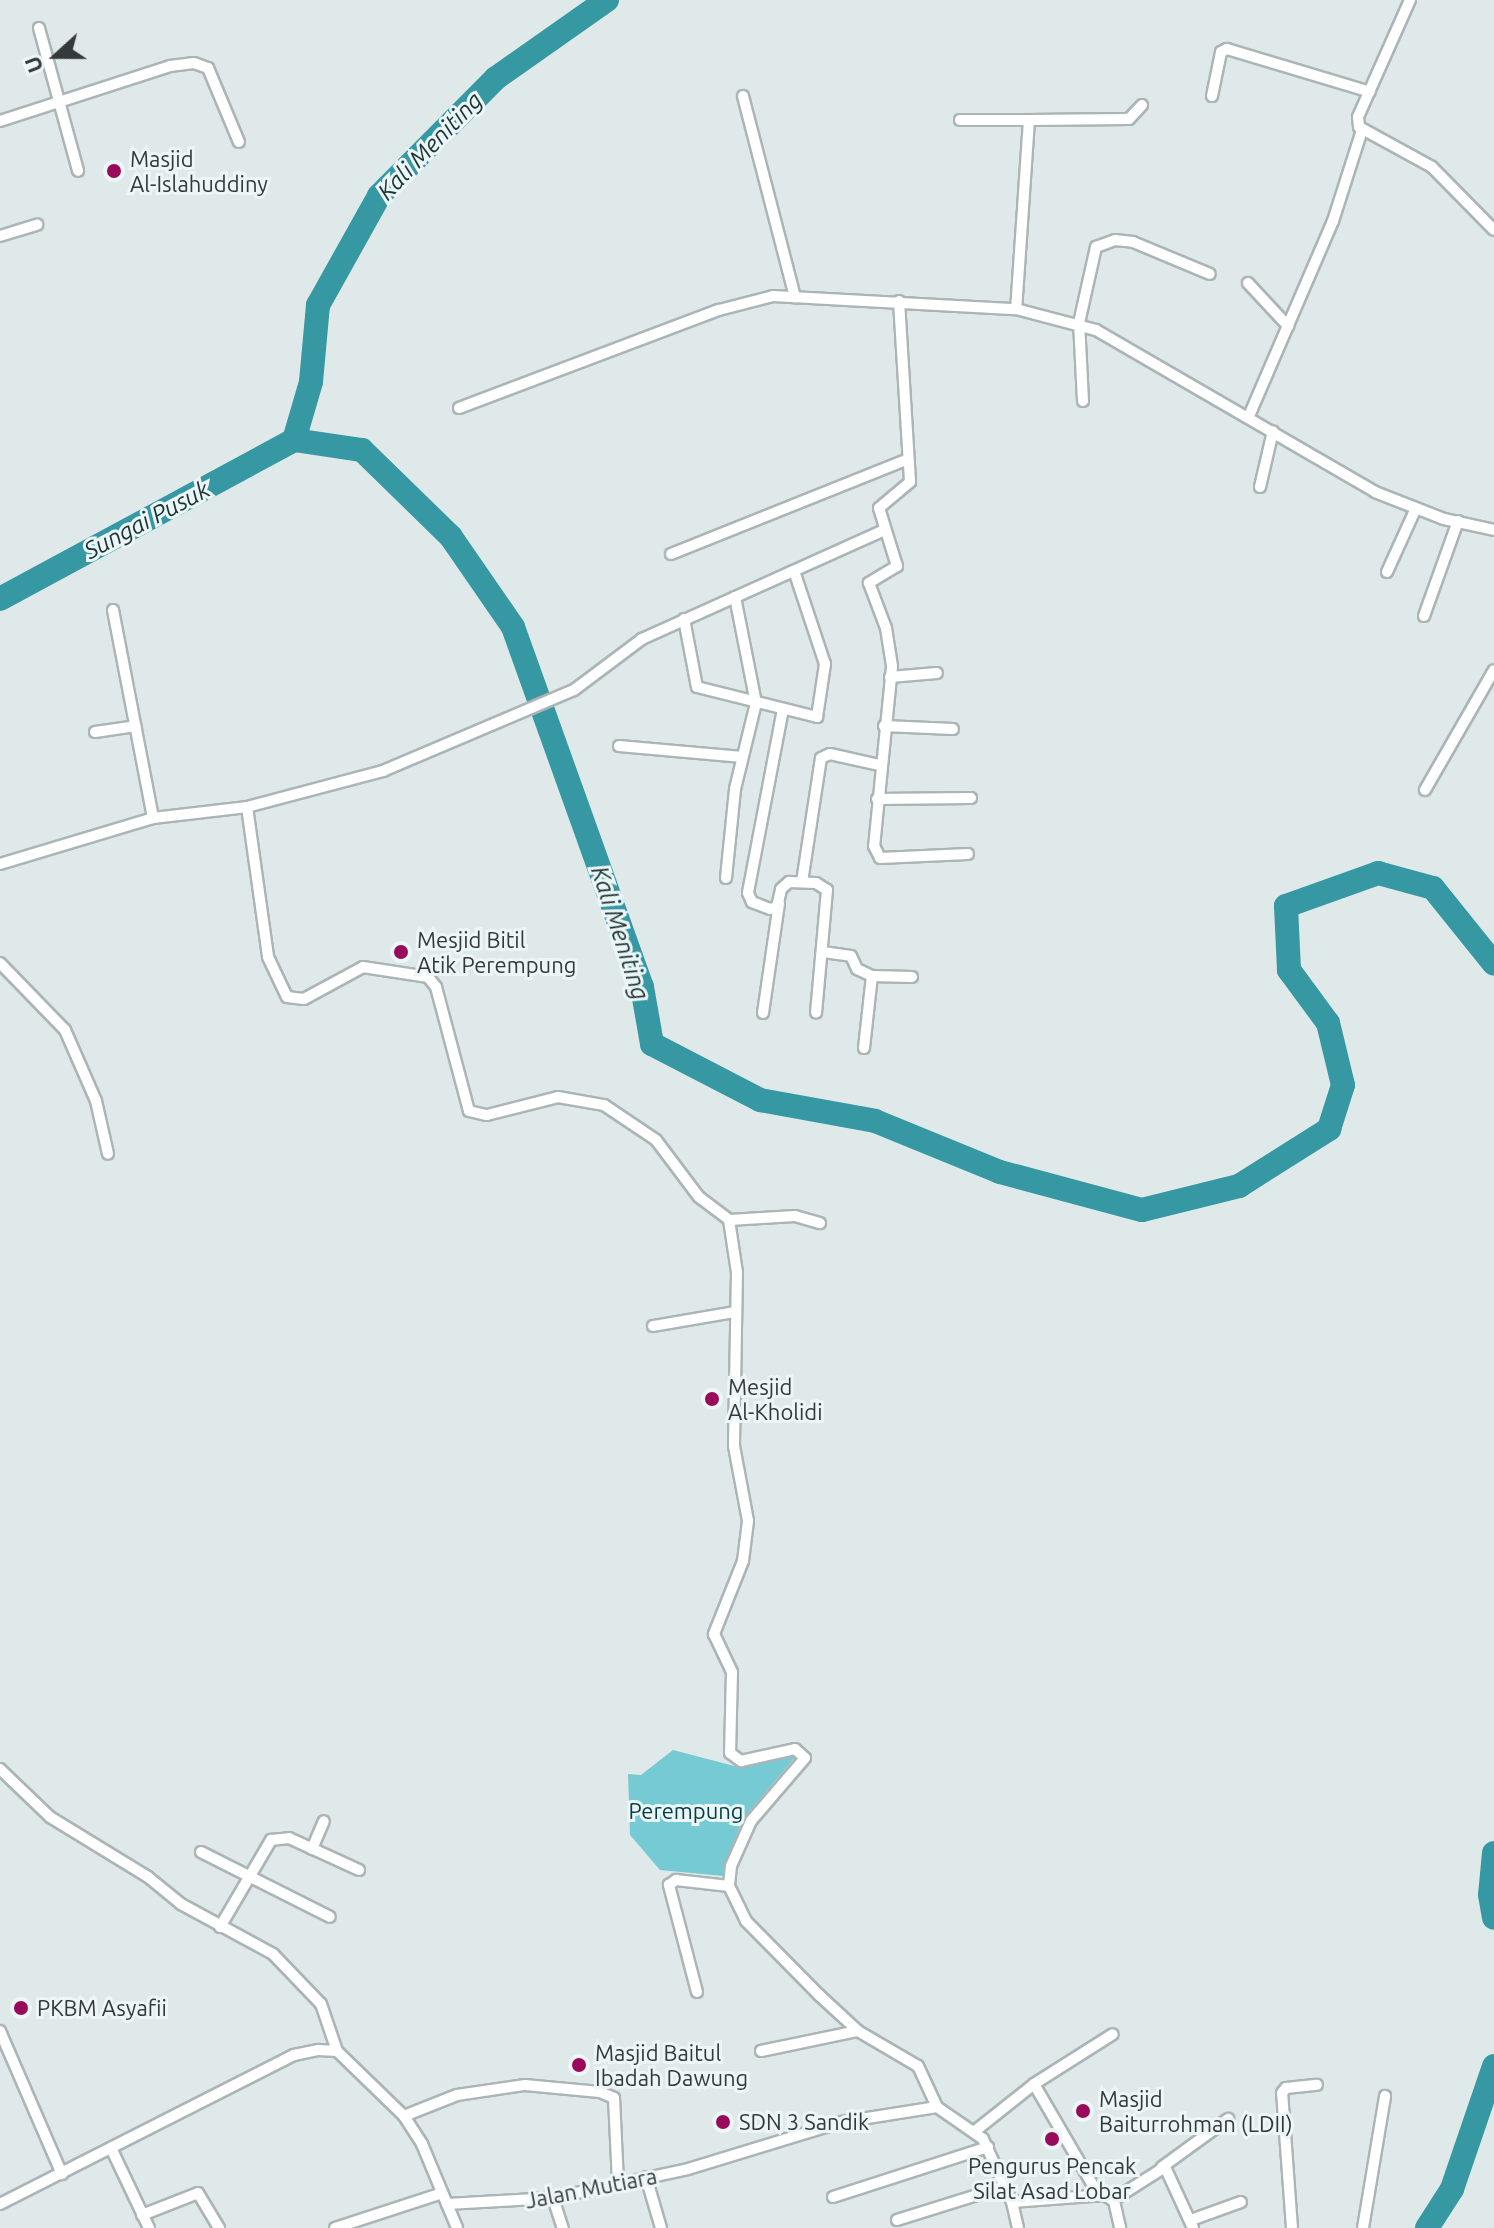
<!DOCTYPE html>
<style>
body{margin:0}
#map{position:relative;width:1494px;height:2228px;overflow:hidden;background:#dfe9ea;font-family:Ubuntu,sans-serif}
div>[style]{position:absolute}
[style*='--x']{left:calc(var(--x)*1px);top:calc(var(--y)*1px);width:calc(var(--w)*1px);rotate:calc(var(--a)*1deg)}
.green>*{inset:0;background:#76cad4}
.river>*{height:24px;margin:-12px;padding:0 12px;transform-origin:12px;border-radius:12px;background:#3698a3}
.roads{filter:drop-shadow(2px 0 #acb5b6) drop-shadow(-2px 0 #acb5b6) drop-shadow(0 2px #acb5b6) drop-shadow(0 -2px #acb5b6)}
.minor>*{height:10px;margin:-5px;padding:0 5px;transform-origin:5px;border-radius:5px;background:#fff}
.dots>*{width:22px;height:22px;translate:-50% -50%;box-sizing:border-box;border:4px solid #ecf6f7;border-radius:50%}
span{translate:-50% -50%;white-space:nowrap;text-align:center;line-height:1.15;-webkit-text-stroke:6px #ecf6f7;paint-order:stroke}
.poi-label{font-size:22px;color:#353939}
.left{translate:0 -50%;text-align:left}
.park-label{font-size:22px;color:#003f45}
.street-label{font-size:22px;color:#353939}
.water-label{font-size:24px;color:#1c3335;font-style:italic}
.north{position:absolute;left:16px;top:16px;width:80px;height:80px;-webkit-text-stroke:6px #ecf6f7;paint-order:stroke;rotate:249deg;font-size:22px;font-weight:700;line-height:32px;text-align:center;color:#353939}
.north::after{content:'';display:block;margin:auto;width:28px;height:36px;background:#353939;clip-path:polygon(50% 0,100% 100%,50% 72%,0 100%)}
</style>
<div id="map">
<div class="green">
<div style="clip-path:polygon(673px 1750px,738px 1767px,797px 1755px,742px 1820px,723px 1876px,660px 1870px,630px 1835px,628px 1774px,641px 1775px)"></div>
</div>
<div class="river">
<div style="--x:607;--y:0;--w:136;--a:144.9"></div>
<div style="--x:496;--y:78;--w:166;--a:134.8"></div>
<div style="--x:379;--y:196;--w:125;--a:119.2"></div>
<div style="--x:318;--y:305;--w:77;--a:95.2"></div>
<div style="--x:311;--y:382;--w:60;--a:106.3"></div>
<div style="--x:294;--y:440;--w:69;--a:8.4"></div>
<div style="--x:362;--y:450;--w:124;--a:44.3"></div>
<div style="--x:451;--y:537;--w:109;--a:55.4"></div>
<div style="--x:513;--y:627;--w:382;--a:70.3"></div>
<div style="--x:642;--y:987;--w:58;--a:80"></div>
<div style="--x:652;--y:1044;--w:122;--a:27.4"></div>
<div style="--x:760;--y:1100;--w:117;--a:10.3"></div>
<div style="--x:875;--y:1121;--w:135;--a:22.2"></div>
<div style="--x:1000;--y:1172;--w:147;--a:15"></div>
<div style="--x:1142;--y:1210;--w:100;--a:-13.9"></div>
<div style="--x:1239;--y:1186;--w:107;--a:-32.3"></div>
<div style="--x:1329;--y:1129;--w:46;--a:-72.3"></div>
<div style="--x:1343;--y:1085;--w:64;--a:-103.6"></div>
<div style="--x:1328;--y:1023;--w:66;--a:-126.3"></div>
<div style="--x:1289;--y:970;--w:64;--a:-92.7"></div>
<div style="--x:1286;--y:906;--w:98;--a:-19.7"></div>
<div style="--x:1378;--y:873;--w:57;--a:15.3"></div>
<div style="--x:1433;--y:888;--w:97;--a:51.2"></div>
<div style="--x:0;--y:599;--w:334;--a:-28.4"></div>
<div style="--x:1494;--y:1853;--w:42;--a:95.4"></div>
<div style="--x:1490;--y:1895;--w:23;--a:80"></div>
<div style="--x:1427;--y:2228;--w:46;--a:-57.3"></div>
<div style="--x:1452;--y:2189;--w:130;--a:-71.1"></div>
</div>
<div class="roads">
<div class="minor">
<div style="--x:1410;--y:0;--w:128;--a:114"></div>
<div style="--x:1358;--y:117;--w:10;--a:84"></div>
<div style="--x:1359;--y:127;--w:83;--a:28.7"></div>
<div style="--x:1432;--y:167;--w:88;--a:45.5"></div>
<div style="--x:39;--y:28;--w:148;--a:74.7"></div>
<div style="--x:743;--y:96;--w:208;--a:75.5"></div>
<div style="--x:1212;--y:96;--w:45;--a:-78.4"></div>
<div style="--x:1221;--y:52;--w:7;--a:-27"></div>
<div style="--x:1227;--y:49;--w:149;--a:16.7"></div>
<div style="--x:960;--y:120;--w:69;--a:0"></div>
<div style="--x:1029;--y:120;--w:189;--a:93.9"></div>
<div style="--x:1029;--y:120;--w:100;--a:-0.6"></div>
<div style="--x:1129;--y:119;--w:19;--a:-47"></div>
<div style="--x:0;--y:121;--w:179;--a:-17.9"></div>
<div style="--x:170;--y:66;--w:24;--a:-7"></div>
<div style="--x:194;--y:63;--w:15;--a:20"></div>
<div style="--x:208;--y:68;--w:80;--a:67.3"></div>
<div style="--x:0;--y:236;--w:39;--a:-17"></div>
<div style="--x:1248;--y:283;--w:59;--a:47.1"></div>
<div style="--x:899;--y:301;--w:181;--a:86.5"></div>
<div style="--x:910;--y:482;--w:40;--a:140"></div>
<div style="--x:879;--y:508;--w:61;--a:72.8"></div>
<div style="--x:897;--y:566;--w:33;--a:149"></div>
<div style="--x:869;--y:583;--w:48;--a:69.3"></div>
<div style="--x:886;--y:628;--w:39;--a:81"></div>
<div style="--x:892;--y:667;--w:180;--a:95.7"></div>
<div style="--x:874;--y:846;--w:13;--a:63"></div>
<div style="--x:880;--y:858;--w:88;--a:-2.6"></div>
<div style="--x:1083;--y:401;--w:78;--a:-92.9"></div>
<div style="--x:1079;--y:323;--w:78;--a:-77.4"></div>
<div style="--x:1096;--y:247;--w:20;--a:-20"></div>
<div style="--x:1115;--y:240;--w:18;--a:6"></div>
<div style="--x:1133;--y:242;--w:83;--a:22.6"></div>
<div style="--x:459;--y:408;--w:278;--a:-20.7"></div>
<div style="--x:719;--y:310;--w:56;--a:-14.5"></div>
<div style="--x:773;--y:296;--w:243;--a:3.1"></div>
<div style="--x:1016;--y:309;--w:83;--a:14.7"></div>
<div style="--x:1096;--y:330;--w:323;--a:30.1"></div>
<div style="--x:1375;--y:492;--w:74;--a:21.4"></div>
<div style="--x:1444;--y:519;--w:51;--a:12.4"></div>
<div style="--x:1249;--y:416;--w:212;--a:-66.7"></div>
<div style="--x:1333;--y:221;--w:96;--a:-72.3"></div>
<div style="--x:1260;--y:487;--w:57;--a:-76.9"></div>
<div style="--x:671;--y:554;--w:255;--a:-21.8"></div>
<div style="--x:1387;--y:572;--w:70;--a:-65.6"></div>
<div style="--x:113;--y:610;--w:212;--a:79.1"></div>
<div style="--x:1424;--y:616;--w:101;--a:-70.3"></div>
<div style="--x:684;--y:619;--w:69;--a:79.2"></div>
<div style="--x:697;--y:687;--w:124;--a:14"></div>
<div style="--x:817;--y:717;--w:54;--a:-81.4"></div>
<div style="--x:825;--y:664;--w:98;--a:-108.4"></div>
<div style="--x:890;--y:677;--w:47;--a:-4.9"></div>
<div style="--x:783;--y:709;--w:187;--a:100.8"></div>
<div style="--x:748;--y:893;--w:10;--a:66"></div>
<div style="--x:752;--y:902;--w:19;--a:21"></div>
<div style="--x:770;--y:909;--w:7;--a:-16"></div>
<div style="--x:777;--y:907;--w:18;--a:-77"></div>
<div style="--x:781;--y:889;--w:11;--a:-41"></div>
<div style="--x:789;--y:882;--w:27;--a:2"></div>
<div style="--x:816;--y:883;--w:13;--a:32"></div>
<div style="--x:827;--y:890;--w:123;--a:95.1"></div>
<div style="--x:884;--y:726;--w:69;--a:2.5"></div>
<div style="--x:95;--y:732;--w:41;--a:-8.3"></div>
<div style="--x:619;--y:746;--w:124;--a:5.1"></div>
<div style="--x:1425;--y:790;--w:138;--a:-60.1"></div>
<div style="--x:877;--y:799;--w:94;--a:-0.6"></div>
<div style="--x:247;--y:807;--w:141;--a:-14.8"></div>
<div style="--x:383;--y:771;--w:207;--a:-23"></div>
<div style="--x:574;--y:690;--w:85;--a:-36.9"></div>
<div style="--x:642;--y:639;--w:266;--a:-24.2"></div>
<div style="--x:0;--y:864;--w:160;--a:-16.7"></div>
<div style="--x:153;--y:818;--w:95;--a:-6.7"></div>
<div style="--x:247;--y:807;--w:151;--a:82"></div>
<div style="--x:268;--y:957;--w:44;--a:64.6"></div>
<div style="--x:287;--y:997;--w:17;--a:7"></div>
<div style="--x:304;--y:999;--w:67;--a:-28.5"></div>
<div style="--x:363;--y:967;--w:66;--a:8.7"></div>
<div style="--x:428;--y:977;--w:13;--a:51"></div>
<div style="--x:436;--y:987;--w:128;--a:75.1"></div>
<div style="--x:469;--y:1111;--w:18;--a:13"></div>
<div style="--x:487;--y:1115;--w:73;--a:-14.2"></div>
<div style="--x:558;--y:1097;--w:47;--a:9.9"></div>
<div style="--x:604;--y:1105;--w:63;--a:33.9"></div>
<div style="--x:656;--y:1140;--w:71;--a:53"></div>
<div style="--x:699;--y:1197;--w:38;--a:37"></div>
<div style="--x:729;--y:1220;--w:53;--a:81.3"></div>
<div style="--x:737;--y:1272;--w:174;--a:91"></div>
<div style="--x:734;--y:1446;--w:76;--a:79.4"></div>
<div style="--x:748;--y:1521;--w:40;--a:97.1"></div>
<div style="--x:743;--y:1561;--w:79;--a:111.7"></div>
<div style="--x:714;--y:1634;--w:42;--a:64.7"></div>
<div style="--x:732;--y:1672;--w:81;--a:91.4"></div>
<div style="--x:730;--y:1753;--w:14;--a:36"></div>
<div style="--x:741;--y:1761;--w:55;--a:-12.5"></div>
<div style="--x:795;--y:1749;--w:13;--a:42"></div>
<div style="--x:805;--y:1758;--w:83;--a:130.6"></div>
<div style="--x:751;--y:1821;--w:49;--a:114"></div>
<div style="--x:731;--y:1866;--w:20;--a:96"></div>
<div style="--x:729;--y:1886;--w:39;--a:64"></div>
<div style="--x:746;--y:1921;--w:104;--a:45.4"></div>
<div style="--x:819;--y:1995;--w:53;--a:42.7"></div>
<div style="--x:858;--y:2031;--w:69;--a:30.3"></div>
<div style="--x:918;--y:2066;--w:45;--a:65.1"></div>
<div style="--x:726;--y:878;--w:89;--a:-84.2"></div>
<div style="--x:735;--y:789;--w:89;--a:-76.3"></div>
<div style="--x:756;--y:703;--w:108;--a:-101.2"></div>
<div style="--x:802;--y:882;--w:125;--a:-81.3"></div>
<div style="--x:821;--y:758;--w:10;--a:-24"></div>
<div style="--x:830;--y:754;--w:50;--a:12.7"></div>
<div style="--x:823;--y:952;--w:28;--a:8"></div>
<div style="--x:851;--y:956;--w:14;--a:65"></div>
<div style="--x:857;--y:969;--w:17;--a:25"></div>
<div style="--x:872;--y:976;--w:40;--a:1.4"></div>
<div style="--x:0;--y:963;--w:93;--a:45.9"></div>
<div style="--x:65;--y:1030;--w:77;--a:66.4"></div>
<div style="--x:96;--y:1101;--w:54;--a:77.2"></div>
<div style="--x:763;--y:1013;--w:111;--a:-81.7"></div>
<div style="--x:864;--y:1048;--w:72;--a:-83.7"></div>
<div style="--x:729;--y:1220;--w:66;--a:-3.5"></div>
<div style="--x:795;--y:1216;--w:26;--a:16"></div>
<div style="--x:653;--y:1326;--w:83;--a:-9.7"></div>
<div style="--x:0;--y:1769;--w:69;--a:43.8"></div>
<div style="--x:50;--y:1817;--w:115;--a:31.5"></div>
<div style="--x:148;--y:1877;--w:43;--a:39.3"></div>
<div style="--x:181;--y:1904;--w:105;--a:28.5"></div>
<div style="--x:273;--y:1954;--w:69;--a:46.2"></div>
<div style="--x:321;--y:2004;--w:50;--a:71.2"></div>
<div style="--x:312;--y:1849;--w:30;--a:-67"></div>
<div style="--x:201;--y:1852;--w:144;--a:26.7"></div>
<div style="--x:220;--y:1927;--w:101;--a:-59.6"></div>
<div style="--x:271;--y:1840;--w:18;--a:-6"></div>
<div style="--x:289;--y:1838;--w:77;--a:24.6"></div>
<div style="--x:697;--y:1992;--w:111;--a:-104.7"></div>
<div style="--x:669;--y:1885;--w:9;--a:-36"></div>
<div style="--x:676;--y:1880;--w:53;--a:6.5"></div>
<div style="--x:0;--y:2031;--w:156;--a:66.6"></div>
<div style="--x:761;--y:2051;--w:99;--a:-11.7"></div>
<div style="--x:1034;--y:2084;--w:93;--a:-32.3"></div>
<div style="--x:404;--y:2116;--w:57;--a:-21.6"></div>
<div style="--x:457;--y:2095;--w:69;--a:-8.4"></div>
<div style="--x:525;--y:2085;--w:75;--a:5.3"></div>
<div style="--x:600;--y:2092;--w:15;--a:23"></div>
<div style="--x:614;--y:2098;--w:84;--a:87.3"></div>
<div style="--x:975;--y:2131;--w:75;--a:-38.5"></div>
<div style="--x:1034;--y:2084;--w:127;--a:59.8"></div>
<div style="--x:111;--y:2148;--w:89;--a:64.6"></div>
<div style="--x:1162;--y:2167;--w:82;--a:-36"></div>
<div style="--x:646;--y:2177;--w:53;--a:73.6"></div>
<div style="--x:833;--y:2197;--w:163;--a:-17.9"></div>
<div style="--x:553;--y:2198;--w:32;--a:72"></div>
<div style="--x:1113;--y:2200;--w:62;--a:-32.4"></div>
<div style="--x:1165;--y:2167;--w:67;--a:65.3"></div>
<div style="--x:1012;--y:2202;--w:27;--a:77"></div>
<div style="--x:0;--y:2204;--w:330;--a:-26.9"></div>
<div style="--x:294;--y:2055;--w:25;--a:-12"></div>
<div style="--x:318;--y:2050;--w:19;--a:3"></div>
<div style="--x:337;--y:2051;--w:93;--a:44.1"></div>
<div style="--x:404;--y:2116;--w:33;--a:57"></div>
<div style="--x:422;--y:2144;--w:65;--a:67.4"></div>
<div style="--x:447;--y:2204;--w:106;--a:-3.2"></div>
<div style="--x:553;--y:2198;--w:138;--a:-12.1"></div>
<div style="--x:688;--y:2169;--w:161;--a:-17"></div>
<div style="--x:842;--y:2122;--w:96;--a:-9"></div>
<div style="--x:937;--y:2107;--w:56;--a:34.8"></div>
<div style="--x:983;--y:2139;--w:69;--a:65.3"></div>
<div style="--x:1012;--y:2202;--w:93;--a:-4.3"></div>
<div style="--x:1105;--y:2195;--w:11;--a:34"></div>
<div style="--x:1114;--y:2201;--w:28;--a:77"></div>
<div style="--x:447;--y:2204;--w:26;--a:67"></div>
<div style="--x:142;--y:2215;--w:60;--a:-21.4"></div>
<div style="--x:198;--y:2193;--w:41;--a:59"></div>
<div style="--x:897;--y:2220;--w:114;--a:-17.3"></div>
<div style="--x:1191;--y:2220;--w:53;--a:-19.8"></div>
<div style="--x:335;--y:2228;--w:113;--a:-18.1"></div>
<div style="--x:1292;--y:2228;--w:135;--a:-94.2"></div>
<div style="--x:1282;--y:2093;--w:6;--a:-51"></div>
<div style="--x:1286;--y:2088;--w:31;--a:-6"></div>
<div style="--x:1363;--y:2228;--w:134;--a:-80.5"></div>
</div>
</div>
<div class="dots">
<div style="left:114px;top:171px;background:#9a0a5a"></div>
<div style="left:401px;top:952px;background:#9a0a5a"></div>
<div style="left:712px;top:1399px;background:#9a0a5a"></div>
<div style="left:21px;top:2008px;background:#9a0a5a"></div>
<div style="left:579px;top:2065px;background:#9a0a5a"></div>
<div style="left:1083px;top:2111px;background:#9a0a5a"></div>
<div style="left:723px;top:2122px;background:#9a0a5a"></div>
<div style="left:1052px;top:2139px;background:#9a0a5a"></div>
</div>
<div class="poi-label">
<span class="left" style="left:130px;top:171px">Masjid<br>Al-Islahuddiny</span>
<span class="left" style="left:417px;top:952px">Mesjid Bitil<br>Atik Perempung</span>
<span class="left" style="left:728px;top:1399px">Mesjid<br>Al-Kholidi</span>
<span class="left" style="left:37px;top:2008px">PKBM Asyafii</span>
<span class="left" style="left:595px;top:2065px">Masjid Baitul<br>Ibadah Dawung</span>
<span class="left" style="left:1099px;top:2111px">Masjid<br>Baiturrohman (LDII)</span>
<span class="left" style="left:739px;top:2122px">SDN 3 Sandik</span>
<span style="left:1052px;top:2178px">Pengurus Pencak<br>Silat Asad Lobar</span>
</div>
<div class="park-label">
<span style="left:686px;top:1811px">Perempung</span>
</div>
<div class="street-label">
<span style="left:591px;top:2188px;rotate:-11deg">Jalan Mutiara</span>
</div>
<div class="water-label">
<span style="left:430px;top:146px;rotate:-46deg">Kali Meniting</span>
<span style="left:147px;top:520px;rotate:-28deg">Sungai Pusuk</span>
<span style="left:620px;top:933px;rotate:72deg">Kali Meniting</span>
</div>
<div class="north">U</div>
</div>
